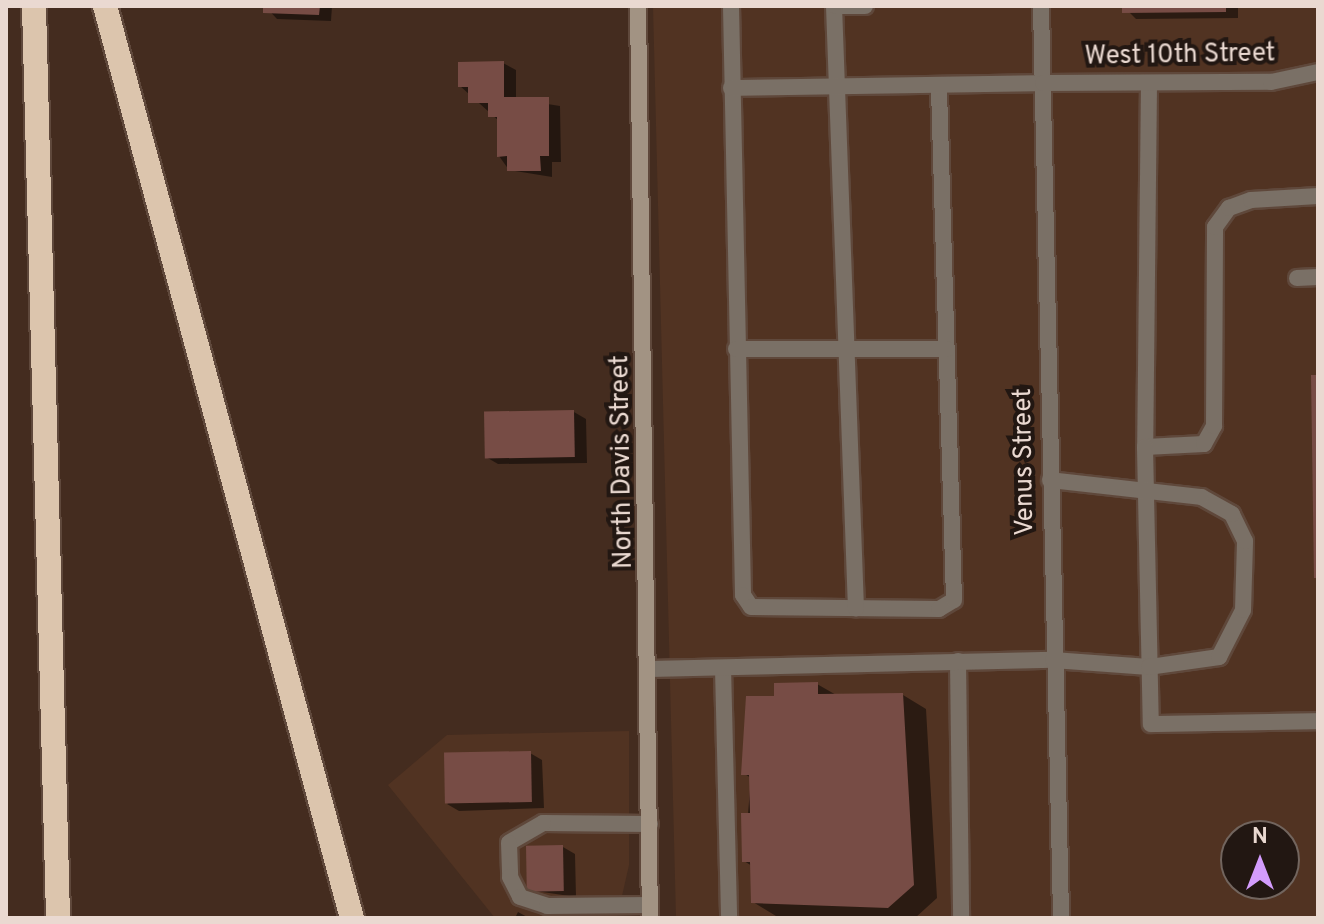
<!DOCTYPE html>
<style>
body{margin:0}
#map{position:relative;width:1324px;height:924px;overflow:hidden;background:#442c1f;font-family:Overpass,sans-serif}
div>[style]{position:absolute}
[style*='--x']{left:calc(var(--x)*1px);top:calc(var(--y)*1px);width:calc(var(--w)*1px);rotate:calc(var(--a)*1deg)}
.built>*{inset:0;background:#513322}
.shadow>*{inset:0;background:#0007}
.building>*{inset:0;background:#774c45;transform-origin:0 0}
.roads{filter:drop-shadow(2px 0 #5f483b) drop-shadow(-2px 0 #5f483b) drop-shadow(0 2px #5f483b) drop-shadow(0 -2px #5f483b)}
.lane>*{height:16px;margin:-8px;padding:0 8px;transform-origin:8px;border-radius:8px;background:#7a7066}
.street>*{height:16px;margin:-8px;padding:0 8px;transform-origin:8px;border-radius:8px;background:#7a7066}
.secondary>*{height:16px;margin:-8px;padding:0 8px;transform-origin:8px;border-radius:8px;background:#a29383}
.highway>*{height:24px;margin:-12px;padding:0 12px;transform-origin:12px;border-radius:12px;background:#dcc5ad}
span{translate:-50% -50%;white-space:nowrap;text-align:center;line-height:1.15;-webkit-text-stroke:8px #221712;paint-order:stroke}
.street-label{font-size:26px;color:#ead9d1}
.frame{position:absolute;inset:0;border:8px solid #ead9d1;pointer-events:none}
.north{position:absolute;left:1220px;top:820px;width:80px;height:80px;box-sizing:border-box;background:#221712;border:2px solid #72655e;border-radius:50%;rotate:0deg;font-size:22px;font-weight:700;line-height:32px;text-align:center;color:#ead9d1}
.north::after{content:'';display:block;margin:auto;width:28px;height:36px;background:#d39cfc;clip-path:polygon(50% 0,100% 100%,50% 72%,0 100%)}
</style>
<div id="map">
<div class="built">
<div style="clip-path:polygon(evenodd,653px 6px,1318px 6px,1318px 918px,676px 918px,653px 6px,1236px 836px,1284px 836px,1284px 884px,1236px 884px,1236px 836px)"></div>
<div style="clip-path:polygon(629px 731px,629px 865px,617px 918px,495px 918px,388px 785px,447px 735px)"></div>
</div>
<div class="shadow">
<div style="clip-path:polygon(265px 6px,332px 6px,331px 21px,277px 19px)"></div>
<div style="clip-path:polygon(1123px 6px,1238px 6px,1238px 18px,1136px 19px)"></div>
<div style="clip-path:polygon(503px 63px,516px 70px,516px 99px,560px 106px,561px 162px,552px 162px,552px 177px,509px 170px,499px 156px,499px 121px,460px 86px)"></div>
<div style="clip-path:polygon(574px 412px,586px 419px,587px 463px,498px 464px,486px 457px)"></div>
<div style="clip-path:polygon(817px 684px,838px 696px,903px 695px,926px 709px,937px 898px,915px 918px,776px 916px,753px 902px,752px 866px,744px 861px,751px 778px,743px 773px,776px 698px)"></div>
<div style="clip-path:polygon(530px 753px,542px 760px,544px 808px,459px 811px,447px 804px)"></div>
<div style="clip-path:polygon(563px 847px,575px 854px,576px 897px,529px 890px)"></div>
<div style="clip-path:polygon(518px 912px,529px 918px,515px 918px)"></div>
</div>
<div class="building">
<div style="clip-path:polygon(263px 6px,320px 6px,319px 15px,263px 13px)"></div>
<div style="clip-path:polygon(1122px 6px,1226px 6px,1226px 12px,1122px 13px)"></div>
<div style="clip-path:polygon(504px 61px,504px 97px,549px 97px,549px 156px,540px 156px,541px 171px,507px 171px,507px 156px,497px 157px,497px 117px,488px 117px,488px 103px,468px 103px,468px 87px,458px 87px,458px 62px)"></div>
<div style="clip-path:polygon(1311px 375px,1318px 375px,1318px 578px,1314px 578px)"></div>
<div style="left:574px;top:410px;width:47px;height:90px;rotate:89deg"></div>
<div style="clip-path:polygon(818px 682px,818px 694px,903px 693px,914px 885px,888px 908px,751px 903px,750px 862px,742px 862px,741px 813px,750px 813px,749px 775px,741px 775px,746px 696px,774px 696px,774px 683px)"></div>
<div style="left:531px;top:751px;width:51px;height:87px;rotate:89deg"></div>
<div style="left:563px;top:845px;width:46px;height:37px;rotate:89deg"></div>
</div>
<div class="roads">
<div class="lane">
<div style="--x:731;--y:6;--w:589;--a:88.83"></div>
<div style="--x:743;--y:595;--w:14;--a:56"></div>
<div style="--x:751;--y:607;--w:188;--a:0.6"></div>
<div style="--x:939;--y:609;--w:17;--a:-31"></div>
<div style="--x:954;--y:600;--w:512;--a:-91.68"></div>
<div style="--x:834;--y:6;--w:603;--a:87.91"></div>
<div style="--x:836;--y:6;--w:29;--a:0"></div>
<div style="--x:1149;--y:83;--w:364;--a:90.6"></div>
<div style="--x:1145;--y:447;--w:59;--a:-2.9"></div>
<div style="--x:1204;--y:444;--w:21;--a:-61"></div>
<div style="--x:1214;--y:426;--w:199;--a:-89.7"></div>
<div style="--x:1215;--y:227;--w:24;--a:-54"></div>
<div style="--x:1229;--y:208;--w:23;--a:-20"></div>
<div style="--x:1251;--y:200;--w:67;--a:-3.4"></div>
<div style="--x:731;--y:88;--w:312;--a:-0.9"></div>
<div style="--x:1297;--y:278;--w:21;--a:-3"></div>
<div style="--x:736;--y:349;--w:211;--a:0"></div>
<div style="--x:1145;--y:447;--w:277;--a:88.8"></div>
<div style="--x:1151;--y:724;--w:167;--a:-1"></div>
<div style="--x:958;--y:661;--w:257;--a:89.3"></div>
<div style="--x:723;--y:668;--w:250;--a:88.6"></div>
<div style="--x:650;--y:669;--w:403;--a:-1.3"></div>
<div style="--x:1053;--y:660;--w:96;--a:4.2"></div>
<div style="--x:1149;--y:667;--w:71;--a:-8.1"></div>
<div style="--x:1219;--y:657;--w:53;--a:-62.9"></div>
<div style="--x:1243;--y:610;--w:69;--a:-88.3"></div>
<div style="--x:1245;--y:541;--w:30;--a:-116"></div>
<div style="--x:1232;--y:514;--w:35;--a:-151"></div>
<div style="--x:1201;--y:497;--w:152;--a:-173.6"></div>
<div style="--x:650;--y:824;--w:107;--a:-179.5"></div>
<div style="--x:543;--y:823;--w:39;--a:150"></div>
<div style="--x:509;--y:843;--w:34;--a:88"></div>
<div style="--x:510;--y:877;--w:22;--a:63"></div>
<div style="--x:520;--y:897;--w:28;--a:18"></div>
<div style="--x:547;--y:906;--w:103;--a:-0.6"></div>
</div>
<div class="street">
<div style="--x:1041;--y:6;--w:912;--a:88.74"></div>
<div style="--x:1043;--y:83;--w:228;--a:-0.3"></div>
<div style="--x:1271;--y:82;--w:48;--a:-12"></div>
</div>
<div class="secondary">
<div style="--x:638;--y:6;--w:912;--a:89.25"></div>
</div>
<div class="highway">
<div style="--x:34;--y:6;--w:912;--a:88.49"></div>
<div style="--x:105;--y:6;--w:945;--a:74.85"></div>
</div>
</div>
<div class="street-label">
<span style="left:1180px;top:56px;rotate:-1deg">West 10th Street</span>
<span style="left:623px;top:462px;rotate:-91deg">North Davis Street</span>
<span style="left:1025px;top:462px;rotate:-91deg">Venus Street</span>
</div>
<div class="frame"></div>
<div class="north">N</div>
</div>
